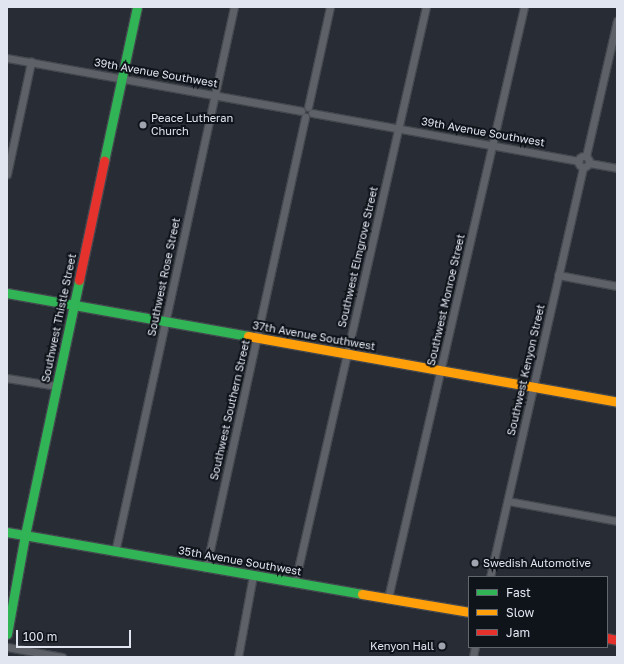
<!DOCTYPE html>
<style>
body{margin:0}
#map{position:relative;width:624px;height:664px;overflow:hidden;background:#282c34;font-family:"Golos Text",sans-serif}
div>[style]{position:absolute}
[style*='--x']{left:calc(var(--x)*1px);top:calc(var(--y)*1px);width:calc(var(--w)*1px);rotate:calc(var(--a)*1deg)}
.roads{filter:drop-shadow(1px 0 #43474e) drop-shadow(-1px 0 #43474e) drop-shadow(0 1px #43474e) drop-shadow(0 -1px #43474e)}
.street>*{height:7px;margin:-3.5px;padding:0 3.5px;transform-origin:3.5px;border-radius:3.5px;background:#5e6167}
.street>.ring{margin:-3.5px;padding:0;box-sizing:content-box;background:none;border:7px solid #5e6167;border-radius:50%}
.fast>*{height:9px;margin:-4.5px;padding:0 4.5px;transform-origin:4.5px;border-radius:4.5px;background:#30b455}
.slow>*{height:9px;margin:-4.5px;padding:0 4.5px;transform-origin:4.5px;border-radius:4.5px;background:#ff9f0a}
.jam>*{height:9px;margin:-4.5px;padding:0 4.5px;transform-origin:4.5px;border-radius:4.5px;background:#e5322d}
.dots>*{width:11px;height:11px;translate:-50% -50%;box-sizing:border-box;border:2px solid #0f131a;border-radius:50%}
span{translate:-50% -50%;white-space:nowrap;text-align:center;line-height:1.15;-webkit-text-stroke:4px #0f131a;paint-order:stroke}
.street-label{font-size:11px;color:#e0e5f0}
.poi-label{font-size:11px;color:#e0e5f0}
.left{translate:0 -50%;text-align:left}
.right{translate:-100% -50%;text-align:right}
.frame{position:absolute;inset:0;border:8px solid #e0e5f0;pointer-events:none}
.legend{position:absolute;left:468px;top:576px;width:140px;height:72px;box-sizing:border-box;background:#0f131a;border:1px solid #636770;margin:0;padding:5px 7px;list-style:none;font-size:12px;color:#e0e5f0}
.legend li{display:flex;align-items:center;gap:8px;height:20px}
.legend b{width:20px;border:1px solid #636770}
.scale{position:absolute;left:16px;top:630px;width:115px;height:18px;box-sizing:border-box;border:2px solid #e0e5f0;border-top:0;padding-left:5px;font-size:12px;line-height:14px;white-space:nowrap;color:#e0e5f0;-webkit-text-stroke:3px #0f131a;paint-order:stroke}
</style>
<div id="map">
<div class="roads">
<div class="street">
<div style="--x:7;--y:58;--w:299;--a:10.2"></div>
<div style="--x:308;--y:107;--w:102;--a:-77.6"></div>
<div style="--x:312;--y:113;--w:271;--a:10.2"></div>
<div style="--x:586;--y:156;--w:139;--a:-77.1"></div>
<div class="ring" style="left:578.5px;top:156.5px;width:4px;height:4px"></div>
<div style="--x:589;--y:163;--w:28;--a:10"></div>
<div style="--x:7;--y:174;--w:115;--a:-77.9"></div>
<div style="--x:558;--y:275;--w:60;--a:10.6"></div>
<div style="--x:7;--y:378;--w:51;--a:9.1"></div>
<div style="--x:508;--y:501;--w:111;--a:10.4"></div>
<div style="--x:115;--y:552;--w:558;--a:-77.68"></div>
<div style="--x:206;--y:568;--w:462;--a:-77.6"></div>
<div style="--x:490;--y:577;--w:420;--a:-77.2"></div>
<div style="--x:295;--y:582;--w:590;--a:-77.17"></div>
<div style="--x:388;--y:598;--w:606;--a:-77.04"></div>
<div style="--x:7;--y:647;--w:56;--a:10.3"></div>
<div style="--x:238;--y:657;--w:83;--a:-79.6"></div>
<div style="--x:473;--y:657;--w:10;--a:-79"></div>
</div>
<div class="fast">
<div style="--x:104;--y:161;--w:157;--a:-77.9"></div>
<div style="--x:7;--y:293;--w:245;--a:10.1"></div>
<div style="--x:7;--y:532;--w:360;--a:9.9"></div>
<div style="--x:7;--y:634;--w:101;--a:-79.7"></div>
<div style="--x:25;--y:535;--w:261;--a:-78"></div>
</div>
<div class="slow">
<div style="--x:248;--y:336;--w:375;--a:10.1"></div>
<div style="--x:362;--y:594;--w:109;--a:9.5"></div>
</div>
<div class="jam">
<div style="--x:79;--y:280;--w:122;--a:-78.1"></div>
<div style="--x:607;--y:638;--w:10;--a:11"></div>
</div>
</div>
<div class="dots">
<div style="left:143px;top:125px;background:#a0a4ae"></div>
<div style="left:475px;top:563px;background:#a0a4ae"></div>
<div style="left:442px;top:646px;background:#a0a4ae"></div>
</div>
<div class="street-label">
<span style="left:156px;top:73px;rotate:10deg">39th Avenue Southwest</span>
<span style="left:483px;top:132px;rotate:10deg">39th Avenue Southwest</span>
<span style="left:358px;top:257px;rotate:-77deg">Southwest Elmgrove Street</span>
<span style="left:164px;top:277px;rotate:-78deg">Southwest Rose Street</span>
<span style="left:446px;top:300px;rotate:-77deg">Southwest Monroe Street</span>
<span style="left:59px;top:318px;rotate:-78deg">Southwest Thistle Street</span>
<span style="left:314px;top:336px;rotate:10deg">37th Avenue Southwest</span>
<span style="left:526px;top:370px;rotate:-77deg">Southwest Kenyon Street</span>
<span style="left:230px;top:410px;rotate:-77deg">Southwest Southern Street</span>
<span style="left:240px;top:561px;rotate:10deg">35th Avenue Southwest</span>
</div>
<div class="poi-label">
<span class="left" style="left:151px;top:125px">Peace Lutheran<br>Church</span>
<span class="left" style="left:483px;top:563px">Swedish Automotive</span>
<span class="right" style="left:434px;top:646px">Kenyon Hall</span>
</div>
<div class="frame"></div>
<ul class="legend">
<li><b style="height:5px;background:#30b455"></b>Fast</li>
<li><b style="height:5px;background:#ff9f0a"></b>Slow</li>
<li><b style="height:5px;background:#e5322d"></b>Jam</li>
</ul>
<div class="scale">100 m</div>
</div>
